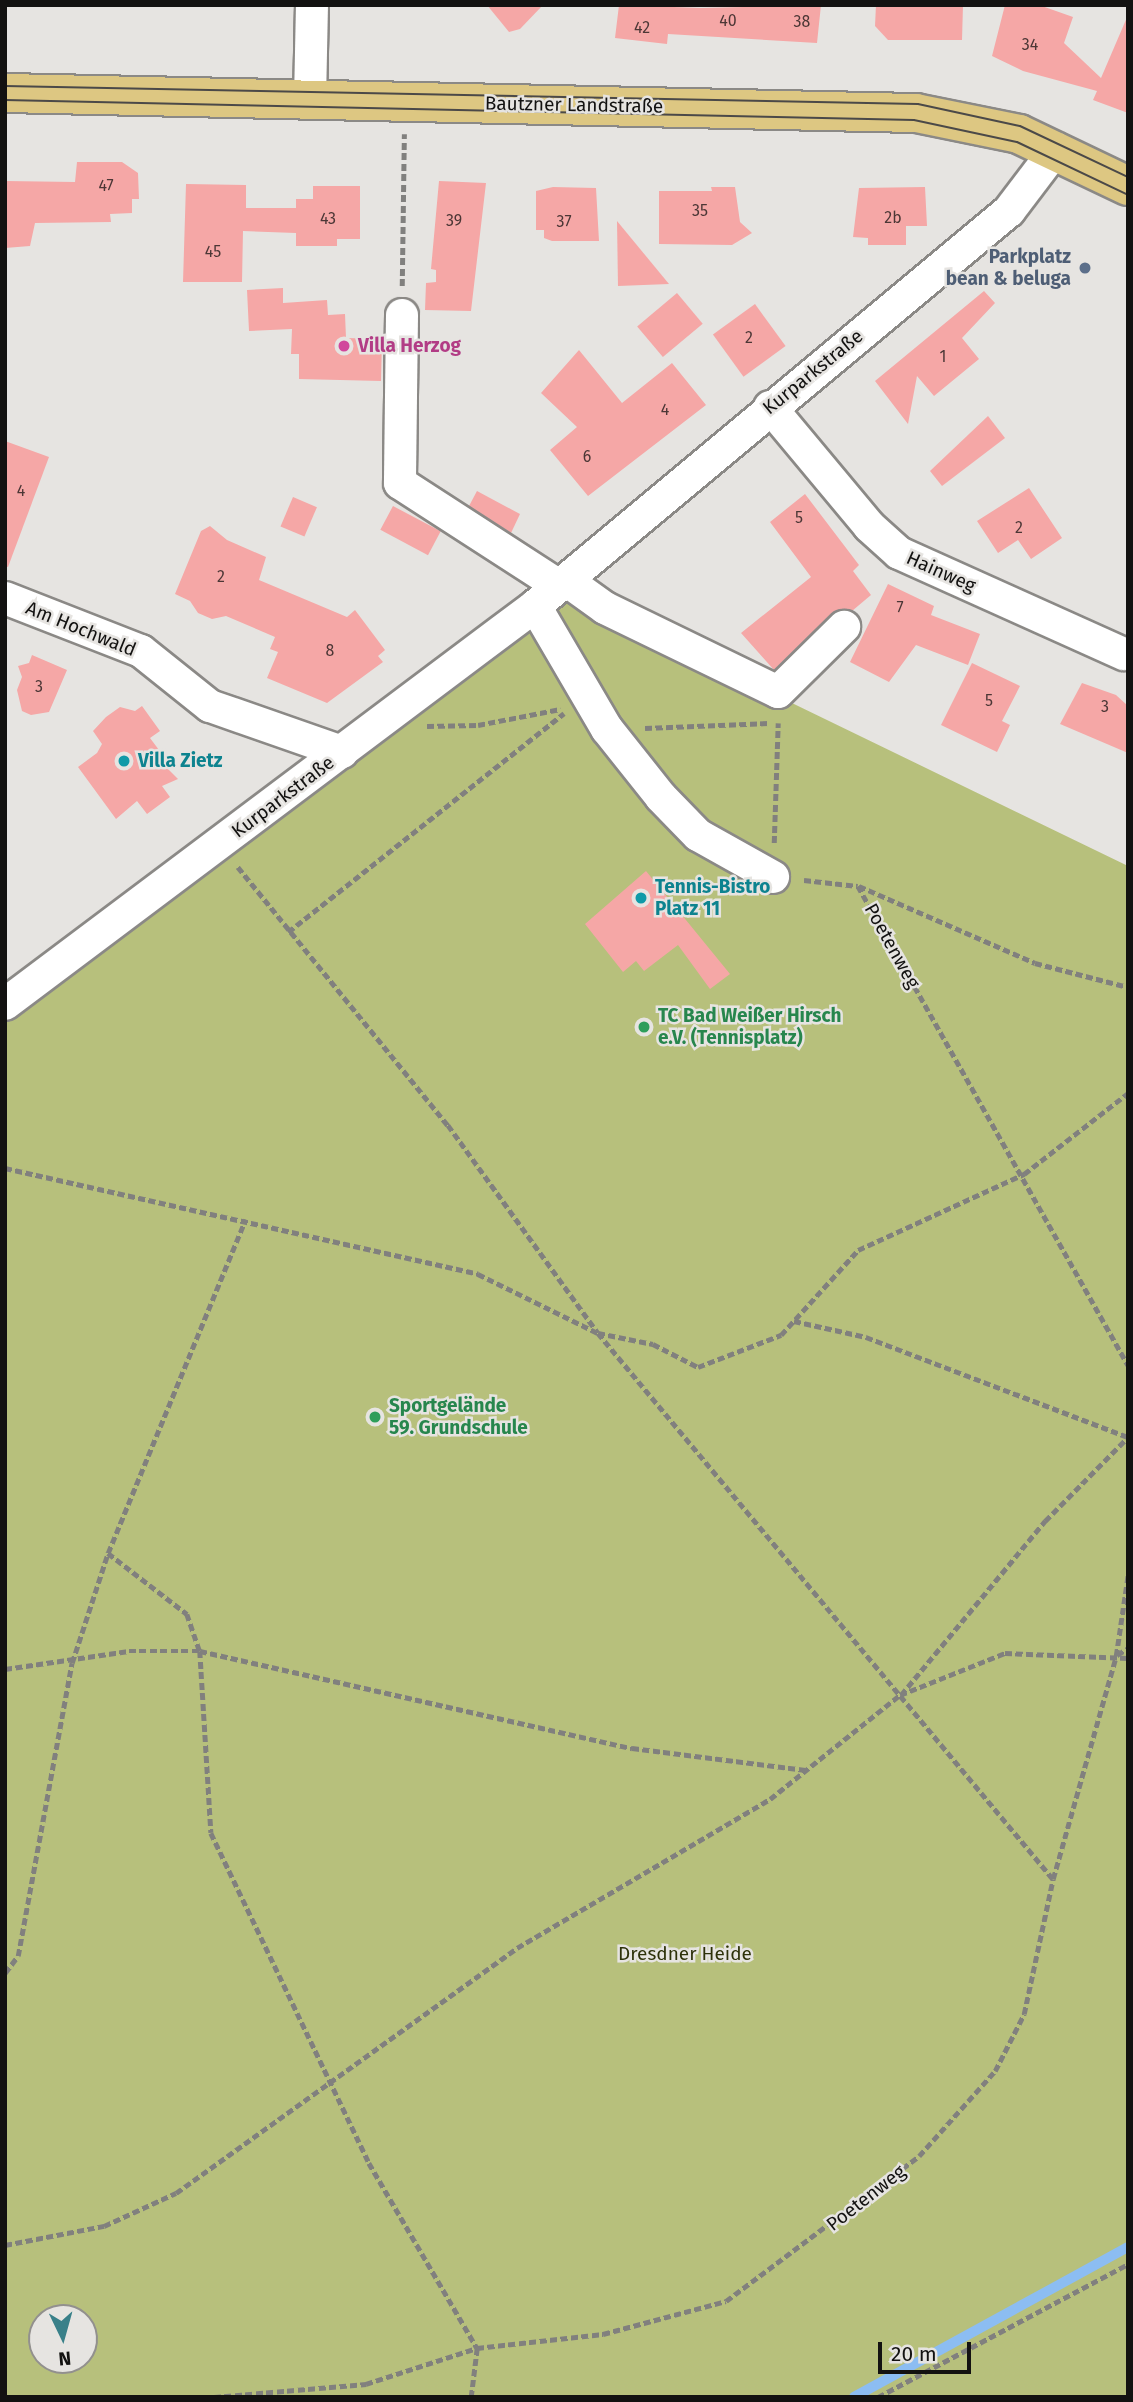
<!DOCTYPE html>
<meta charset="utf-8">
<style>
body{margin:0}
#map{position:relative;width:1133px;height:2402px;overflow:hidden;background:#e6e4e1;font-family:"Fira Sans",sans-serif}
div>[style]{position:absolute}
[style*='--x']{left:calc(var(--x)*1px);top:calc(var(--y)*1px);width:calc(var(--w)*1px);rotate:calc(var(--a)*1deg)}
.green>*{inset:0;background:#b7c07c}
.stream>*{height:10px;margin:-5px;padding:0 5px;transform-origin:5px;border-radius:5px;background:#8cbdf2}
.building>*{inset:0;background:#f5a7a6;transform-origin:0 0}
.path>*{height:4.5px;margin-top:-2.25px;transform-origin:0;background:repeating-linear-gradient(90deg,#81807e 0 7px,transparent 0 10.5px)}
.roads{filter:drop-shadow(2px 0 #8b8986) drop-shadow(-2px 0 #8b8986) drop-shadow(0 2px #8b8986) drop-shadow(0 -2px #8b8986)}
.minor>*{height:32px;margin:-16px;padding:0 16px;transform-origin:16px;border-radius:16px;background:#fff}
.major>*{height:38px;margin:-19px;padding:0 19px;transform-origin:19px;border-radius:19px;background:#ddc782}
.tram>*{height:2px;margin:-1px;padding:0 1px;transform-origin:1px;border-radius:1px;background:#4b4948}
.dots>*{width:19px;height:19px;translate:-50% -50%;box-sizing:border-box;border:4px solid #e6e4e1;border-radius:50%}
span{translate:-50% -50%;white-space:nowrap;text-align:center;line-height:1.15;-webkit-text-stroke:5px #e6e4e1;paint-order:stroke}
.number-label{font-size:16px;color:#4c3736}
.number-label span{-webkit-text-stroke-width:0}
.street-label{font-size:19px;color:#131211}
.service-label{font-size:19px;color:#4e5e75;font-weight:700}
.right{translate:-100% -50%;text-align:right}
.hotel-label{font-size:19px;color:#b23c85;font-weight:700}
.left{translate:0 -50%;text-align:left}
.culture-label{font-size:19px;color:#0d838f;font-weight:700}
.leisure-label{font-size:19px;color:#27864d;font-weight:700}
.park-label{font-size:19px;color:#2d3109}
.frame{position:absolute;inset:0;border:7px solid #131211;pointer-events:none}
.north{position:absolute;left:28px;top:2304px;width:70px;height:70px;box-sizing:border-box;background:#e6e4e1;border:2px solid #92908e;border-radius:50%;rotate:175deg;font-size:19px;font-weight:700;line-height:28px;text-align:center;color:#131211}
.north::after{content:'';display:block;margin:auto;width:24px;height:32px;background:#398089;clip-path:polygon(50% 0,100% 100%,50% 72%,0 100%)}
.scale{position:absolute;left:878px;top:2342px;width:93px;height:32px;box-sizing:border-box;border:4px solid #131211;border-top:0;padding-left:9px;font-size:21px;line-height:24px;white-space:nowrap;color:#131211;-webkit-text-stroke:5px #e6e4e1;paint-order:stroke}
</style>
<div id="map">
<div class="green">
<div style="clip-path:polygon(evenodd,564px 601px,759px 687px,1128px 866px,1128px 2397px,5px 2397px,5px 1016px,564px 601px,42px 2318px,84px 2318px,84px 2360px,42px 2360px,42px 2318px)"></div>
</div>
<div class="stream">
<div style="--x:854;--y:2397;--w:312;--a:-28.7"></div>
</div>
<div class="building">
<div style="clip-path:polygon(487px 5px,543px 5px,520px 29px,509px 32px)"></div>
<div style="clip-path:polygon(619px 5px,701px 8px,821px 5px,817px 43px,668px 34px,667px 44px,615px 38px)"></div>
<div style="clip-path:polygon(876px 5px,963px 5px,962px 40px,888px 40px,875px 26px)"></div>
<div style="clip-path:polygon(1005px 5px,1039px 5px,1073px 17px,1064px 43px,1101px 78px,1128px 15px,1128px 113px,1093px 100px,1097px 91px,1023px 71px,992px 56px)"></div>
<div style="clip-path:polygon(77px 162px,122px 162px,138px 173px,139px 199px,132px 199px,132px 213px,110px 214px,111px 222px,35px 223px,30px 246px,5px 248px,5px 181px,75px 182px)"></div>
<div style="clip-path:polygon(439px 181px,486px 183px,471px 311px,425px 310px,426px 283px,436px 282px,436px 270px,431px 269px)"></div>
<div style="clip-path:polygon(186px 184px,246px 185px,246px 208px,296px 208px,296px 199px,313px 199px,313px 186px,360px 186px,360px 239px,337px 239px,337px 246px,296px 246px,296px 233px,243px 231px,242px 282px,183px 282px)"></div>
<div style="clip-path:polygon(553px 187px,596px 188px,599px 241px,552px 241px,544px 238px,544px 230px,536px 230px,536px 191px)"></div>
<div style="clip-path:polygon(711px 187px,735px 187px,740px 222px,752px 233px,732px 245px,659px 244px,659px 191px,712px 191px)"></div>
<div style="clip-path:polygon(925px 187px,927px 226px,906px 226px,906px 245px,868px 245px,868px 238px,853px 237px,859px 188px)"></div>
<div style="clip-path:polygon(617px 221px,669px 284px,618px 286px)"></div>
<div style="clip-path:polygon(283px 288px,283px 303px,327px 300px,328px 315px,345px 314px,346px 338px,382px 339px,381px 381px,299px 379px,299px 354px,291px 354px,292px 329px,249px 331px,247px 290px)"></div>
<div style="clip-path:polygon(984px 291px,995px 303px,962px 338px,979px 359px,934px 396px,917px 376px,908px 424px,875px 381px)"></div>
<div style="left:677px;top:293px;width:40px;height:52px;rotate:50deg"></div>
<div style="left:755px;top:304px;width:52px;height:52px;rotate:54deg"></div>
<div style="clip-path:polygon(579px 350px,622px 403px,672px 363px,706px 405px,588px 496px,550px 450px,577px 427px,541px 393px)"></div>
<div style="clip-path:polygon(988px 416px,1005px 438px,942px 486px,930px 471px)"></div>
<div style="clip-path:polygon(5px 441px,49px 457px,8px 567px,5px 566px)"></div>
<div style="clip-path:polygon(1029px 488px,1062px 538px,1031px 559px,1018px 540px,998px 553px,977px 521px)"></div>
<div style="clip-path:polygon(477px 491px,520px 514px,511px 533px,469px 506px)"></div>
<div style="clip-path:polygon(805px 494px,859px 565px,853px 571px,871px 595px,852px 611px,831px 614px,774px 670px,741px 633px,811px 577px,770px 522px)"></div>
<div style="left:293px;top:497px;width:26px;height:32px;rotate:23deg"></div>
<div style="left:393px;top:506px;width:54px;height:27px;rotate:28deg"></div>
<div style="clip-path:polygon(210px 526px,227px 540px,266px 557px,259px 580px,347px 617px,355px 610px,385px 650px,378px 656px,383px 662px,327px 703px,267px 678px,278px 652px,270px 649px,275px 637px,226px 616px,212px 619px,198px 613px,190px 601px,175px 594px,201px 531px)"></div>
<div style="clip-path:polygon(888px 584px,934px 606px,931px 615px,980px 634px,968px 665px,916px 645px,889px 682px,850px 662px)"></div>
<div style="clip-path:polygon(32px 655px,67px 670px,49px 712px,31px 715px,22px 711px,17px 690px,22px 677px,18px 666px,29px 663px)"></div>
<div style="clip-path:polygon(972px 663px,1020px 686px,1002px 721px,1010px 725px,997px 752px,941px 725px)"></div>
<div style="clip-path:polygon(1082px 683px,1116px 695px,1128px 706px,1128px 753px,1060px 724px)"></div>
<div style="clip-path:polygon(142px 706px,160px 731px,150px 738px,162px 754px,157px 758px,178px 779px,162px 786px,170px 797px,147px 814px,137px 801px,116px 819px,78px 767px,97px 753px,102px 744px,93px 731px,106px 717px,120px 707px,135px 711px)"></div>
<div style="clip-path:polygon(646px 871px,730px 974px,710px 989px,678px 945px,644px 971px,636px 961px,623px 972px,585px 924px)"></div>
</div>
<div class="path">
<div style="--x:402;--y:286;--w:152;--a:-89.2"></div>
<div style="--x:427;--y:726;--w:51;--a:-1.1"></div>
<div style="--x:478;--y:725;--w:84;--a:-11"></div>
<div style="--x:645;--y:728;--w:124;--a:-2.3"></div>
<div style="--x:774;--y:843;--w:120;--a:-88.1"></div>
<div style="--x:238;--y:867;--w:333;--a:50.9"></div>
<div style="--x:448;--y:1125;--w:256;--a:54.2"></div>
<div style="--x:598;--y:1333;--w:711;--a:50.19"></div>
<div style="--x:804;--y:880;--w:54;--a:6.3"></div>
<div style="--x:858;--y:886;--w:550;--a:60.59"></div>
<div style="--x:859;--y:886;--w:192;--a:23.6"></div>
<div style="--x:1035;--y:963;--w:96;--a:14.5"></div>
<div style="--x:288;--y:932;--w:352;--a:-38.4"></div>
<div style="--x:5;--y:1168;--w:485;--a:12.6"></div>
<div style="--x:478;--y:1274;--w:134;--a:26.2"></div>
<div style="--x:598;--y:1333;--w:56;--a:11.3"></div>
<div style="--x:653;--y:1344;--w:51;--a:27.1"></div>
<div style="--x:698;--y:1367;--w:89;--a:-21.1"></div>
<div style="--x:781;--y:1335;--w:115;--a:-47.8"></div>
<div style="--x:858;--y:1250;--w:183;--a:-24.6"></div>
<div style="--x:1024;--y:1174;--w:132;--a:-37.9"></div>
<div style="--x:794;--y:1321;--w:74;--a:12.5"></div>
<div style="--x:866;--y:1337;--w:280;--a:20.9"></div>
<div style="--x:108;--y:1553;--w:100;--a:37.7"></div>
<div style="--x:187;--y:1614;--w:39;--a:71"></div>
<div style="--x:200;--y:1651;--w:443;--a:12.7"></div>
<div style="--x:632;--y:1748;--w:175;--a:7.2"></div>
<div style="--x:1117;--y:1655;--w:13;--a:-32"></div>
<div style="--x:5;--y:1669;--w:125;--a:-8.3"></div>
<div style="--x:129;--y:1651;--w:71;--a:0"></div>
<div style="--x:200;--y:1651;--w:182;--a:86.5"></div>
<div style="--x:211;--y:1833;--w:366;--a:64.4"></div>
<div style="--x:369;--y:2163;--w:214;--a:59.7"></div>
<div style="--x:901;--y:1695;--w:226;--a:-50.4"></div>
<div style="--x:1045;--y:1521;--w:118;--a:-45.3"></div>
<div style="--x:5;--y:1973;--w:21;--a:-53"></div>
<div style="--x:18;--y:1956;--w:298;--a:-79.6"></div>
<div style="--x:72;--y:1663;--w:116;--a:-71.9"></div>
<div style="--x:108;--y:1553;--w:361;--a:-67.6"></div>
<div style="--x:5;--y:2245;--w:101;--a:-10.9"></div>
<div style="--x:104;--y:2226;--w:79;--a:-24.6"></div>
<div style="--x:176;--y:2193;--w:420;--a:-35.7"></div>
<div style="--x:517;--y:1948;--w:294;--a:-30.5"></div>
<div style="--x:770;--y:1799;--w:166;--a:-38.7"></div>
<div style="--x:900;--y:1695;--w:113;--a:-21.8"></div>
<div style="--x:1005;--y:1653;--w:123;--a:2.3"></div>
<div style="--x:214;--y:2397;--w:153;--a:-4.9"></div>
<div style="--x:366;--y:2384;--w:117;--a:-18"></div>
<div style="--x:477;--y:2348;--w:127;--a:-6.3"></div>
<div style="--x:603;--y:2334;--w:127;--a:-15"></div>
<div style="--x:726;--y:2301;--w:241;--a:-36.9"></div>
<div style="--x:919;--y:2156;--w:114;--a:-48.2"></div>
<div style="--x:995;--y:2071;--w:64;--a:-63"></div>
<div style="--x:1024;--y:2014;--w:138;--a:-77.9"></div>
<div style="--x:1053;--y:1879;--w:232;--a:-74.2"></div>
<div style="--x:1116;--y:1656;--w:82;--a:-81.6"></div>
<div style="--x:471;--y:2397;--w:49;--a:-83"></div>
<div style="--x:878;--y:2397;--w:283;--a:-28"></div>
</div>
<div class="roads">
<div class="minor">
<div style="--x:310;--y:100;--w:95;--a:-88.8"></div>
<div style="--x:402;--y:315;--w:168;--a:90.7"></div>
<div style="--x:400;--y:483;--w:189;--a:32.9"></div>
<div style="--x:770;--y:407;--w:155;--a:50.2"></div>
<div style="--x:869;--y:526;--w:40;--a:42"></div>
<div style="--x:899;--y:553;--w:247;--a:24.2"></div>
<div style="--x:566;--y:580;--w:48;--a:35.7"></div>
<div style="--x:605;--y:608;--w:192;--a:25.9"></div>
<div style="--x:778;--y:692;--w:93;--a:-44.6"></div>
<div style="--x:5;--y:598;--w:146;--a:21.3"></div>
<div style="--x:141;--y:651;--w:88;--a:38.6"></div>
<div style="--x:210;--y:706;--w:140;--a:19.2"></div>
<div style="--x:535;--y:606;--w:143;--a:59.7"></div>
<div style="--x:607;--y:729;--w:87;--a:51.5"></div>
<div style="--x:661;--y:797;--w:53;--a:45.8"></div>
<div style="--x:698;--y:835;--w:86;--a:29.2"></div>
<div style="--x:5;--y:1004;--w:663;--a:-36.9"></div>
<div style="--x:535;--y:606;--w:617;--a:-39.81"></div>
<div style="--x:1009;--y:211;--w:78;--a:-52.8"></div>
</div>
<div class="major">
<div style="--x:5;--y:93;--w:911;--a:1.26"></div>
<div style="--x:916;--y:113;--w:105;--a:11.5"></div>
<div style="--x:1019;--y:134;--w:121;--a:25.5"></div>
</div>
</div>
<div class="tram">
<div style="--x:5;--y:86;--w:913;--a:1.13"></div>
<div style="--x:918;--y:104;--w:104;--a:12.2"></div>
<div style="--x:1020;--y:126;--w:119;--a:25.3"></div>
<div style="--x:5;--y:100;--w:909;--a:1.26"></div>
<div style="--x:914;--y:120;--w:105;--a:12.1"></div>
<div style="--x:1017;--y:142;--w:123;--a:25.5"></div>
</div>
<div class="dots">
<div style="left:1085px;top:268px;background:#5c6f8a"></div>
<div style="left:344px;top:346px;background:#d1479c"></div>
<div style="left:124px;top:761px;background:#0f9aa8"></div>
<div style="left:641px;top:898px;background:#0f9aa8"></div>
<div style="left:644px;top:1027px;background:#2e9e5b"></div>
<div style="left:375px;top:1417px;background:#2e9e5b"></div>
</div>
<div class="number-label">
<span style="left:728px;top:21px">40</span>
<span style="left:802px;top:22px">38</span>
<span style="left:642px;top:28px">42</span>
<span style="left:1030px;top:45px">34</span>
<span style="left:106px;top:186px">47</span>
<span style="left:700px;top:211px">35</span>
<span style="left:893px;top:218px">2b</span>
<span style="left:328px;top:219px">43</span>
<span style="left:454px;top:221px">39</span>
<span style="left:564px;top:222px">37</span>
<span style="left:213px;top:252px">45</span>
<span style="left:749px;top:338px">2</span>
<span style="left:943px;top:357px">1</span>
<span style="left:665px;top:410px">4</span>
<span style="left:587px;top:457px">6</span>
<span style="left:21px;top:491px">4</span>
<span style="left:799px;top:518px">5</span>
<span style="left:1019px;top:528px">2</span>
<span style="left:221px;top:577px">2</span>
<span style="left:900px;top:608px">7</span>
<span style="left:330px;top:651px">8</span>
<span style="left:39px;top:687px">3</span>
<span style="left:989px;top:701px">5</span>
<span style="left:1105px;top:707px">3</span>
</div>
<div class="street-label">
<span style="left:574px;top:105px;rotate:1deg">Bautzner Landstraße</span>
<span style="left:813px;top:372px;rotate:-39deg">Kurparkstraße</span>
<span style="left:941px;top:572px;rotate:24deg">Hainweg</span>
<span style="left:81px;top:629px;rotate:22deg">Am Hochwald</span>
<span style="left:283px;top:797px;rotate:-37deg">Kurparkstraße</span>
<span style="left:892px;top:946px;rotate:61deg">Poetenweg</span>
<span style="left:866px;top:2198px;rotate:-38deg">Poetenweg</span>
</div>
<div class="service-label">
<span class="right" style="left:1071px;top:268px">Parkplatz<br>bean &amp; beluga</span>
</div>
<div class="hotel-label">
<span class="left" style="left:358px;top:346px">Villa Herzog</span>
</div>
<div class="culture-label">
<span class="left" style="left:138px;top:761px">Villa Zietz</span>
<span class="left" style="left:655px;top:898px">Tennis-Bistro<br>Platz 11</span>
</div>
<div class="leisure-label">
<span class="left" style="left:658px;top:1027px">TC Bad Weißer Hirsch<br>e.V. (Tennisplatz)</span>
<span class="left" style="left:389px;top:1417px">Sportgelände<br>59. Grundschule</span>
</div>
<div class="park-label">
<span style="left:685px;top:1954px">Dresdner Heide</span>
</div>
<div class="frame"></div>
<div class="north">N</div>
<div class="scale">20 m</div>
</div>
